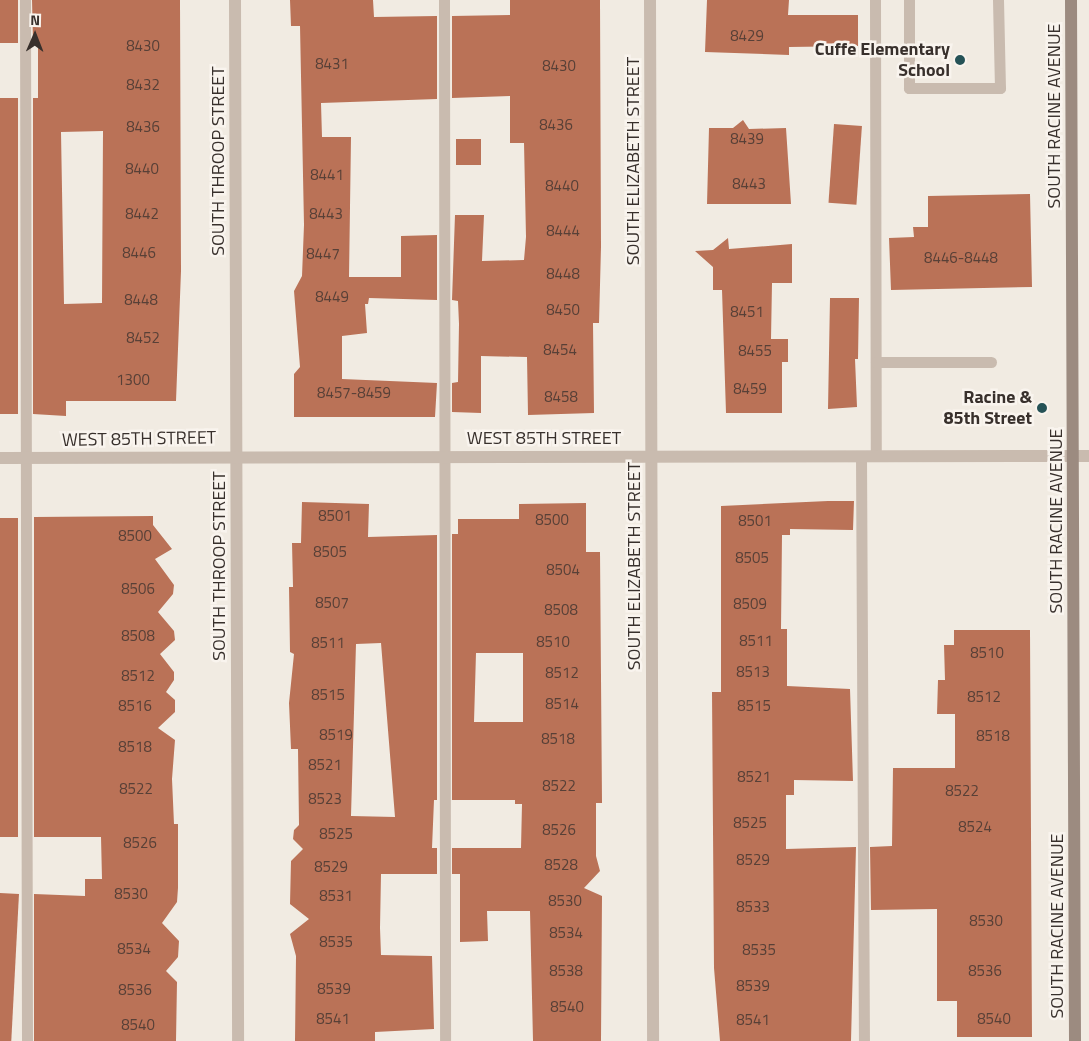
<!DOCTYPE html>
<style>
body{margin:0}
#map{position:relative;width:1089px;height:1041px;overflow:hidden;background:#f1ebe2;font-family:"Titillium Web",sans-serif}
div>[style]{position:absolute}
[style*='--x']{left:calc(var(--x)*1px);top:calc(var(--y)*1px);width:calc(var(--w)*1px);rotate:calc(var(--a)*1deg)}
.building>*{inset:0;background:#ba7257;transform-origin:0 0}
.lane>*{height:11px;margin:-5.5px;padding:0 5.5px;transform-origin:5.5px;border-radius:5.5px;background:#c9bbaf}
.street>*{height:12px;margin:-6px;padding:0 6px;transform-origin:6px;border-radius:6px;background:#c9bbaf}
.secondary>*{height:12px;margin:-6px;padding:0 6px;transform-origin:6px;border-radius:6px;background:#9c8b80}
.dots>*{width:14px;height:14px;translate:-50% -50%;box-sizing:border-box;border:2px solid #f9f4ee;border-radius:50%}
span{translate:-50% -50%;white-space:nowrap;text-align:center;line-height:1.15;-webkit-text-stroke:5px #f9f4ee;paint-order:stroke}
.number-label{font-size:15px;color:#584037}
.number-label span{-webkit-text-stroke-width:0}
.poi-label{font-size:18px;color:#38302c;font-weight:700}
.right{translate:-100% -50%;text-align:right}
.street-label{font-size:18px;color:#38302c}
.north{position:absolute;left:10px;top:10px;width:50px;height:50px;-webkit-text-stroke:4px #f9f4ee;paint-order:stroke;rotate:1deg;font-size:14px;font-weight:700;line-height:20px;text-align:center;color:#38302c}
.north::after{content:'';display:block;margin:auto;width:18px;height:22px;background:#38302c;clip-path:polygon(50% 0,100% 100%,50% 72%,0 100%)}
</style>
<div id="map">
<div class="building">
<div style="left:0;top:0;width:18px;height:43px"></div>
<div style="clip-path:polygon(evenodd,32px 0,180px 0,181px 271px,176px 401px,66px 401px,66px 416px,33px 414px,33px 98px,38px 98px,38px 42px,33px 42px,32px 0,103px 131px,102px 303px,64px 304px,61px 132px,103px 131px)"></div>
<div style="clip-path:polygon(290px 0,373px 0,374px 17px,437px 16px,437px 99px,321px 103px,322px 137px,351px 137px,349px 277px,401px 277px,401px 236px,437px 235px,437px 300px,369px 298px,368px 304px,365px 304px,367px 333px,342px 336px,342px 379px,437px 383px,435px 417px,294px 417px,294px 374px,300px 367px,294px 291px,302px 276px,304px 225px,300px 26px,291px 26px)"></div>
<div style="clip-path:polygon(510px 0,600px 0,601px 247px,599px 323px,593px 323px,594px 413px,528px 415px,527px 357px,481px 356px,481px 413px,452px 412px,452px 383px,458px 382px,459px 324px,458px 301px,452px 300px,455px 215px,484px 215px,482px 261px,524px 260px,526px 237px,524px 143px,510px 143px,510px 96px,452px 98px,452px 16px,510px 15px)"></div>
<div style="clip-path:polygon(707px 0,789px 0,788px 15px,858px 15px,858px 46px,789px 47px,789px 55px,705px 52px)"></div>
<div style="left:18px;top:98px;width:316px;height:18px;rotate:90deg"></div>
<div style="clip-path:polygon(743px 120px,749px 129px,786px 128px,791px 204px,707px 204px,709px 128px,733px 128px)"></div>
<div style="left:834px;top:124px;width:28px;height:79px;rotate:4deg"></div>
<div style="left:456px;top:139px;width:25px;height:26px"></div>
<div style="clip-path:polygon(1030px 194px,1032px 287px,891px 290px,889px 238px,914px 237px,913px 227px,928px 227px,928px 196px)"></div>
<div style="clip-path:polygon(728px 238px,729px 249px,792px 244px,792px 283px,772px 283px,771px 339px,788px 339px,788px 362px,782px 362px,782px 413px,726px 413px,722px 290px,713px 290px,713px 267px,695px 251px,713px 250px)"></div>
<div style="clip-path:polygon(830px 298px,859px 298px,858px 359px,855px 359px,857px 407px,828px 409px)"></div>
<div style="clip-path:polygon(828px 501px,854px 501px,853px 530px,790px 529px,790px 535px,782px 535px,781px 629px,787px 629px,787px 686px,850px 689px,853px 781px,794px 780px,794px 795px,786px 795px,786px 849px,856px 847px,851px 1041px,720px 1041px,714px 968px,712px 692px,721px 692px,721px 506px)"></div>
<div style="clip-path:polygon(evenodd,302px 502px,369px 504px,368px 537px,437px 535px,437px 800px,434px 800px,432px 848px,437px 848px,437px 874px,381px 874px,380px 928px,381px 955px,432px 956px,434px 1029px,375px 1032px,375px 1041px,295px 1041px,296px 956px,290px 934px,309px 919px,290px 904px,291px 861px,303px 849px,293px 839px,294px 830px,299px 825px,298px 749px,291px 749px,289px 703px,294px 654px,290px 652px,289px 587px,293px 587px,292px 543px,301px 543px,302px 502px,381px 643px,395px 817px,351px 816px,356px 644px,381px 643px)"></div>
<div style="clip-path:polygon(evenodd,586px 503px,586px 552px,600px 552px,602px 803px,596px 803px,596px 856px,600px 871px,584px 888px,602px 896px,601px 1041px,533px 1041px,530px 911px,487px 911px,488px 941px,460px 942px,460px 874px,452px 874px,452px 848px,521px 848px,522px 804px,515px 804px,515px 800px,452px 800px,452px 534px,458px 534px,458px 519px,519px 519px,519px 504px,586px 503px,476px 653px,523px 653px,523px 722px,474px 722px,476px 653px)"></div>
<div style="clip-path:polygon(153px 516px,153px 525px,172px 549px,155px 559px,174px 585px,173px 594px,158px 612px,174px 631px,175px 640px,160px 654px,174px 672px,174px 680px,166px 692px,175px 700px,175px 712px,158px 728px,175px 740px,172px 779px,174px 824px,178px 824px,178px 888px,177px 902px,162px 923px,179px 941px,178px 957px,166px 971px,177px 982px,176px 1041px,34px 1041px,34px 894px,85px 896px,85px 879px,102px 879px,101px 837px,34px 837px,34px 517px)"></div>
<div style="left:0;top:518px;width:18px;height:319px"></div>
<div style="clip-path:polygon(954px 630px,1030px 630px,1032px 1037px,957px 1037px,957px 1001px,937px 1001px,937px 909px,871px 910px,870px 847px,892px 846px,893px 768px,955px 768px,955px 714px,937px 714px,938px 680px,945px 680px,944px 645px,954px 645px)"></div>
<div style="left:0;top:893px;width:19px;height:148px;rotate:3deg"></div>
</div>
<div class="lane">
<div style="--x:25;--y:0;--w:1041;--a:89.89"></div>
<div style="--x:444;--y:0;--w:1041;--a:89.94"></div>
<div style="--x:875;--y:0;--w:456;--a:89.9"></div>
<div style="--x:909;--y:0;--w:88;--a:90"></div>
<div style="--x:909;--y:88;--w:91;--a:0"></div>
<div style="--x:1000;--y:88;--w:88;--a:-91.3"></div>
<div style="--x:876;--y:362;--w:115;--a:0"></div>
<div style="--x:861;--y:456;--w:585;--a:89.71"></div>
</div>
<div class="street">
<div style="--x:235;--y:0;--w:1041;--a:89.83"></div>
<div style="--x:650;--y:0;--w:1041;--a:89.83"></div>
<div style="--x:0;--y:458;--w:1089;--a:-0.11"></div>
</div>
<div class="secondary">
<div style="--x:1071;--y:0;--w:1041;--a:89.78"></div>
</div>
<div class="dots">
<div style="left:960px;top:60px;background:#255256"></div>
<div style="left:1042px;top:408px;background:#255256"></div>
</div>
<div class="number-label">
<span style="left:747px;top:36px">8429</span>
<span style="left:143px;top:46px">8430</span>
<span style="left:332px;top:64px">8431</span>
<span style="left:559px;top:66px">8430</span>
<span style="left:143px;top:85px">8432</span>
<span style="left:556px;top:125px">8436</span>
<span style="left:143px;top:127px">8436</span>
<span style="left:747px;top:139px">8439</span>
<span style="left:142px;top:169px">8440</span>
<span style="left:327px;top:175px">8441</span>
<span style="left:749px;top:184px">8443</span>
<span style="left:562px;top:186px">8440</span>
<span style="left:142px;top:214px">8442</span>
<span style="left:326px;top:214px">8443</span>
<span style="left:563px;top:231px">8444</span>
<span style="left:139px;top:253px">8446</span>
<span style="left:323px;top:254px">8447</span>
<span style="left:961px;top:258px">8446-8448</span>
<span style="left:563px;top:274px">8448</span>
<span style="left:332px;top:297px">8449</span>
<span style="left:141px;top:300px">8448</span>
<span style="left:563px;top:310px">8450</span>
<span style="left:747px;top:312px">8451</span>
<span style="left:143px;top:338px">8452</span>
<span style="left:560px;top:350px">8454</span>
<span style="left:755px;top:351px">8455</span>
<span style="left:133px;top:380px">1300</span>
<span style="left:750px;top:389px">8459</span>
<span style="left:354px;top:393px">8457-8459</span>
<span style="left:561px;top:397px">8458</span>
<span style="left:335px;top:516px">8501</span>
<span style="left:552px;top:520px">8500</span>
<span style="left:755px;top:521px">8501</span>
<span style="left:135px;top:536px">8500</span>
<span style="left:330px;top:552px">8505</span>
<span style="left:752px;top:558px">8505</span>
<span style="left:563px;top:570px">8504</span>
<span style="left:138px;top:589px">8506</span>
<span style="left:332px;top:603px">8507</span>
<span style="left:750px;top:604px">8509</span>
<span style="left:561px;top:610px">8508</span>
<span style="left:138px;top:636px">8508</span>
<span style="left:756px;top:641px">8511</span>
<span style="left:553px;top:642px">8510</span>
<span style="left:328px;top:643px">8511</span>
<span style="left:987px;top:653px">8510</span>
<span style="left:753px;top:672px">8513</span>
<span style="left:562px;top:673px">8512</span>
<span style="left:138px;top:676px">8512</span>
<span style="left:328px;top:695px">8515</span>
<span style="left:984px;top:697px">8512</span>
<span style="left:562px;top:704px">8514</span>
<span style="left:135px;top:706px">8516</span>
<span style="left:754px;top:706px">8515</span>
<span style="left:336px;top:735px">8519</span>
<span style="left:993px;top:736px">8518</span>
<span style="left:558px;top:739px">8518</span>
<span style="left:135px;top:747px">8518</span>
<span style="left:325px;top:765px">8521</span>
<span style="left:754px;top:777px">8521</span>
<span style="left:559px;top:786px">8522</span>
<span style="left:136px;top:789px">8522</span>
<span style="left:962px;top:791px">8522</span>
<span style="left:325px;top:799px">8523</span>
<span style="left:750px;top:823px">8525</span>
<span style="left:975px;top:827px">8524</span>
<span style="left:559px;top:830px">8526</span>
<span style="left:336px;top:834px">8525</span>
<span style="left:140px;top:843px">8526</span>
<span style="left:753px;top:860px">8529</span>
<span style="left:561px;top:865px">8528</span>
<span style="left:331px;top:867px">8529</span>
<span style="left:131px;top:894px">8530</span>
<span style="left:336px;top:896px">8531</span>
<span style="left:565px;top:901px">8530</span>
<span style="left:753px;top:907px">8533</span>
<span style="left:986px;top:921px">8530</span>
<span style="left:566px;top:933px">8534</span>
<span style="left:336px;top:942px">8535</span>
<span style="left:134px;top:949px">8534</span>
<span style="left:759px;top:950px">8535</span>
<span style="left:566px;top:971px">8538</span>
<span style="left:985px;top:971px">8536</span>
<span style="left:753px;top:986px">8539</span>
<span style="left:334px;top:989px">8539</span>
<span style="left:135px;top:990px">8536</span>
<span style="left:567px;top:1007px">8540</span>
<span style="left:333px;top:1019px">8541</span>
<span style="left:994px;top:1019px">8540</span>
<span style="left:753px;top:1020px">8541</span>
<span style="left:138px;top:1025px">8540</span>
</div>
<div class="poi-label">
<span class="right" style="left:950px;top:60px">Cuffe Elementary<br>School</span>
<span class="right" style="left:1032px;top:408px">Racine &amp;<br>85th Street</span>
</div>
<div class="street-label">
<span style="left:1054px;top:116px;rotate:-90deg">SOUTH RACINE AVENUE</span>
<span style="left:218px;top:161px;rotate:-90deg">SOUTH THROOP STREET</span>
<span style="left:633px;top:161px;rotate:-90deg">SOUTH ELIZABETH STREET</span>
<span style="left:544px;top:438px">WEST 85TH STREET</span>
<span style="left:139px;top:439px;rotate:-1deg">WEST 85TH STREET</span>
<span style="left:1056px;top:521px;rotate:-90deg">SOUTH RACINE AVENUE</span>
<span style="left:219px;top:566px;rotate:-90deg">SOUTH THROOP STREET</span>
<span style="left:634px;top:566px;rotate:-90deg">SOUTH ELIZABETH STREET</span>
<span style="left:1057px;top:926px;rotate:-90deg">SOUTH RACINE AVENUE</span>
</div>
<div class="north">N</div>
</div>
